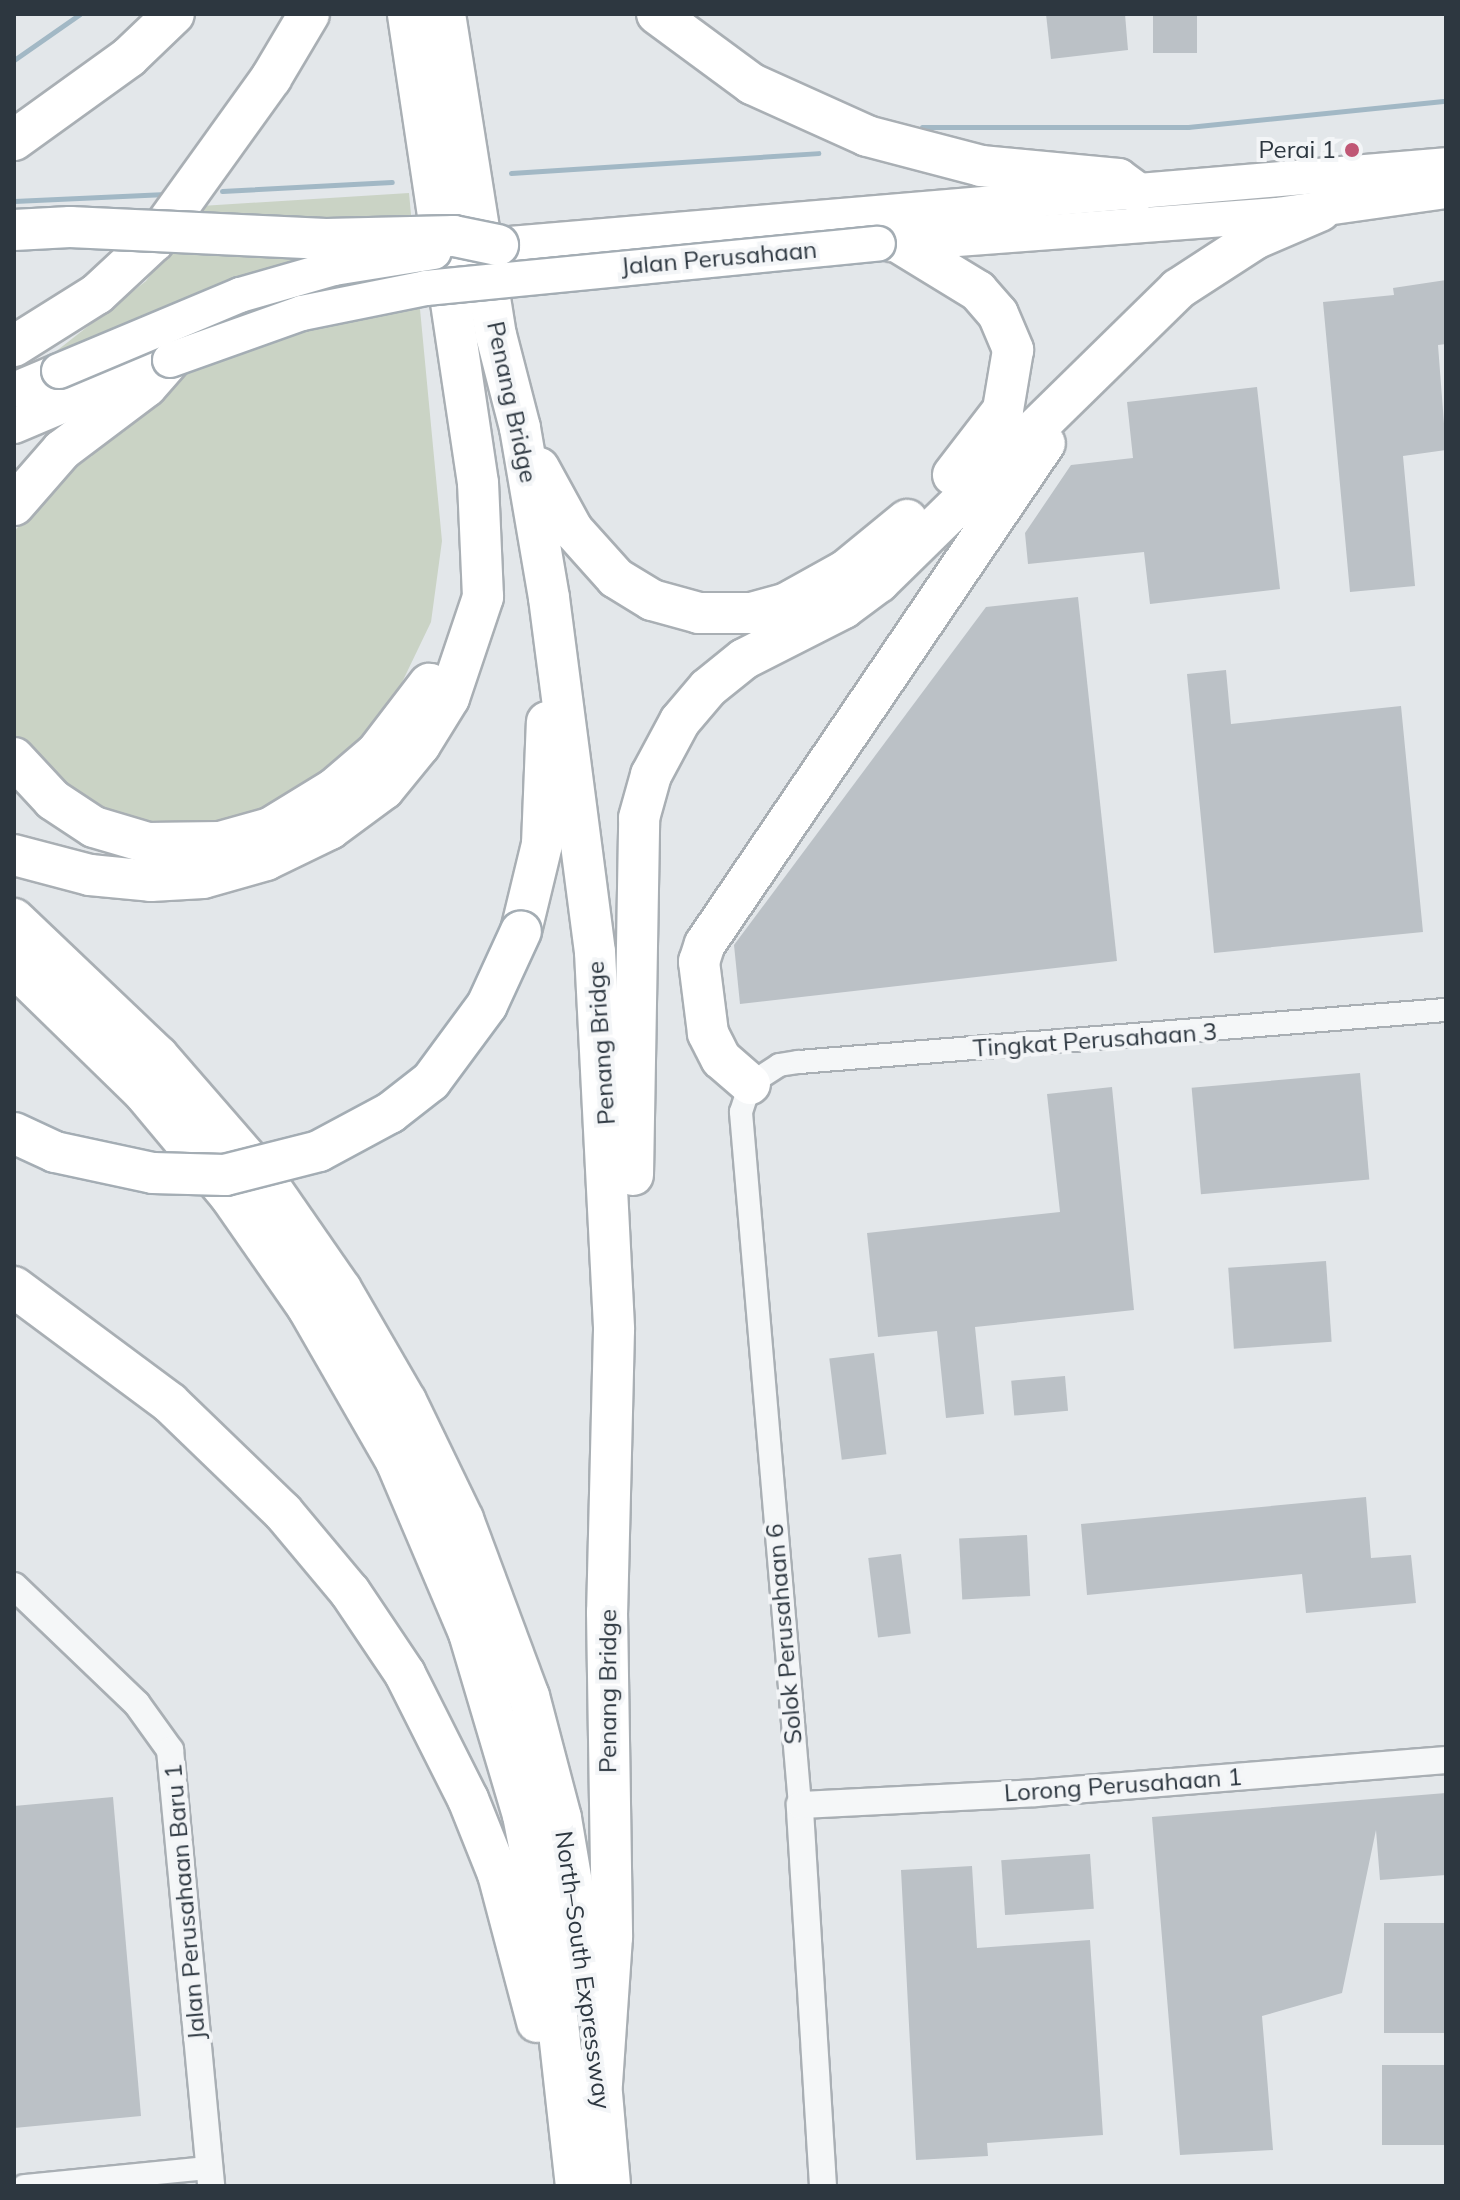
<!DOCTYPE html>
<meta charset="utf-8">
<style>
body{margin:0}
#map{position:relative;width:1460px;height:2200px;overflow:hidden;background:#e3e7ea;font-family:Mulish,sans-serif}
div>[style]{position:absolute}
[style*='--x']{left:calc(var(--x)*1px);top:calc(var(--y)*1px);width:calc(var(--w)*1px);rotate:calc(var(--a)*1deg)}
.green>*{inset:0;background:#cad3c5}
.stream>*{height:5px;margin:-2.5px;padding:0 2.5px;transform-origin:2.5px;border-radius:2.5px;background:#a2b8c5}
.building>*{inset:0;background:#bbc1c6;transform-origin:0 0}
.roads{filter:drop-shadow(2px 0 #a9afb4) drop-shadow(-2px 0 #a9afb4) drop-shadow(0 2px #a9afb4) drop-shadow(0 -2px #a9afb4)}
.minor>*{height:22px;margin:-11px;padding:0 11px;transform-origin:11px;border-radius:11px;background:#f5f7f8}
.tertiary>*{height:26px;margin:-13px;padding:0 13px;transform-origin:13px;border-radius:13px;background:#f5f7f8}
.primary>*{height:34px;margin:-17px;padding:0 17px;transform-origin:17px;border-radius:17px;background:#fff}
.motorway>*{height:40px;margin:-20px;padding:0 20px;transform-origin:20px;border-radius:20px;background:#fff}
.bridges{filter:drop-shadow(2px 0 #a4adb4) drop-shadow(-2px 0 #a4adb4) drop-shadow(0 2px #a4adb4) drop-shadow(0 -2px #a4adb4)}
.primary-bridge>*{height:34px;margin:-17px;padding:0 17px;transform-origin:17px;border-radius:17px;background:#fff}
.motorway-bridge>*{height:40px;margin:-20px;padding:0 20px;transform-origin:20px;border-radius:20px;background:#fff}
.dots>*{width:22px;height:22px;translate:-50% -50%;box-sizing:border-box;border:4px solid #f3f5f7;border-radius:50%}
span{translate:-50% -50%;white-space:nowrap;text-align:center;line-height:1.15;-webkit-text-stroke:8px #f3f5f7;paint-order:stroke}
.poi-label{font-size:24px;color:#2d3740}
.right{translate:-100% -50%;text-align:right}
.street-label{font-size:24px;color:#2d3740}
.frame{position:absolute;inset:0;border:16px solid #2d3740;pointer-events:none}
</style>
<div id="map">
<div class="green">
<div style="clip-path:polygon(409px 193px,442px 541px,431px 622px,395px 697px,343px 769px,220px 837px,82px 810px,14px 744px,14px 532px,53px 483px,92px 456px,50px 356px,146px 281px,201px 206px)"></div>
</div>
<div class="stream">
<div style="--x:14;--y:60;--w:80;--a:-34.9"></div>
<div style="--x:922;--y:127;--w:266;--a:0"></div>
<div style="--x:1188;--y:127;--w:259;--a:-5.8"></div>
<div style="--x:511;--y:173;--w:308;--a:-3.7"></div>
<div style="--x:222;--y:191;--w:170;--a:-3"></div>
<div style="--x:14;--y:201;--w:152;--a:-2.6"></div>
</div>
<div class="building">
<div style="clip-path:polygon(1046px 14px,1125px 14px,1128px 50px,1051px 59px)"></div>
<div style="left:1153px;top:14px;width:44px;height:39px"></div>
<div style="clip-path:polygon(1446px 280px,1446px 344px,1438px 345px,1446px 450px,1403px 456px,1415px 586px,1350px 592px,1323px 302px,1394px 295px,1393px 288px)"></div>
<div style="clip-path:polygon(1257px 387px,1280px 589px,1150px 604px,1144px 552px,1028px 564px,1025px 533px,1071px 465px,1133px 458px,1127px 402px)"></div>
<div style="clip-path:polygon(1078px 597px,1117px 961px,740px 1004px,734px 945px,986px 607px)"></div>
<div style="clip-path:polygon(1226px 670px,1231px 724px,1401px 706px,1423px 932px,1214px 953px,1187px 674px)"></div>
<div style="left:1360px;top:1073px;width:107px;height:169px;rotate:85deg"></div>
<div style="clip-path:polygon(1112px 1087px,1134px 1310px,975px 1327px,984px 1414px,946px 1418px,937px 1331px,878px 1337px,867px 1233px,1060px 1212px,1047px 1094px)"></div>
<div style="left:1326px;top:1261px;width:81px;height:98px;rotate:86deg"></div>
<div style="left:874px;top:1353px;width:102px;height:45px;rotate:83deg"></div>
<div style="left:1065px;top:1376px;width:35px;height:54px;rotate:85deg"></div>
<div style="clip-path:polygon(1366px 1497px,1371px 1558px,1411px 1555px,1416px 1603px,1306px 1613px,1302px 1574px,1087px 1595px,1081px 1524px)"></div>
<div style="left:1027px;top:1535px;width:61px;height:68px;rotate:87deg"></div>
<div style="left:901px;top:1554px;width:80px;height:33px;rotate:83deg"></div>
<div style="clip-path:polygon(1446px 1793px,1446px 1875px,1380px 1880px,1376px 1830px,1342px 1993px,1262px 2016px,1273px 2150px,1180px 2155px,1152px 1817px)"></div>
<div style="clip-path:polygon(113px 1797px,141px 2116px,14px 2128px,14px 1806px)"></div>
<div style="left:1090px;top:1854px;width:55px;height:89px;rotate:86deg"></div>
<div style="clip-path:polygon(972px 1866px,977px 1948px,1090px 1940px,1103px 2135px,987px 2143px,988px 2156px,916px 2160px,901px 1870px)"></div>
<div style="left:1446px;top:1923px;width:110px;height:62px;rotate:90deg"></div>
<div style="left:1446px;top:2065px;width:80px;height:64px;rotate:90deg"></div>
</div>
<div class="roads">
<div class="minor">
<div style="--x:800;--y:1805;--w:696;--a:-94.87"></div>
<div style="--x:741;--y:1112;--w:29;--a:-72"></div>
<div style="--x:750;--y:1084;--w:35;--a:-33"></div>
<div style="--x:779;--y:1065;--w:20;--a:-9"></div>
<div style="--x:799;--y:1062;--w:649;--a:-4.6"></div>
<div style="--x:24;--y:2186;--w:186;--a:-5.6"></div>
</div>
<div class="tertiary">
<div style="--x:14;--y:1586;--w:170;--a:43.8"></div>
<div style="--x:137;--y:1704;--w:57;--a:54.3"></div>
<div style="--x:170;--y:1750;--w:438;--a:84.6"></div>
<div style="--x:823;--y:2186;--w:382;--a:-93.5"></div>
<div style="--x:800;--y:1805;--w:236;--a:-2.9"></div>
<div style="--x:1036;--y:1793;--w:411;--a:-4.6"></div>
</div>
<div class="primary">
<div style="--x:891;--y:244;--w:387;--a:-4.3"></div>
<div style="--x:1277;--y:215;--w:171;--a:-8.1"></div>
<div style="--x:498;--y:245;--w:951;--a:-4.82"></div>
<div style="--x:14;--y:390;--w:49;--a:-22.9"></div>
<div style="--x:14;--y:426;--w:160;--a:-22.9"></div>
</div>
<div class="motorway">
<div style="--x:445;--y:14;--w:325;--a:81"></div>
<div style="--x:496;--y:335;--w:96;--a:75.5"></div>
<div style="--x:520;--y:428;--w:172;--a:80.3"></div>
<div style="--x:549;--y:598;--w:357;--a:82.6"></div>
<div style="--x:595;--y:952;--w:378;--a:87.1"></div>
<div style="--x:614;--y:1330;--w:282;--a:91.4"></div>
<div style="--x:607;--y:1612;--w:325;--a:89.1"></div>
<div style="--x:612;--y:1937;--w:147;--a:93.9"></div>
<div style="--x:657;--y:14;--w:118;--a:36.4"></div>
<div style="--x:752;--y:84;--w:126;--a:24.3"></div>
<div style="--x:867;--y:136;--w:118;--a:14.7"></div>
<div style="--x:981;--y:166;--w:138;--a:5.4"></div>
<div style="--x:1118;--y:179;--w:22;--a:36"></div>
<div style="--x:14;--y:140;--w:142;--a:-35.8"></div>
<div style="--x:129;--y:57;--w:62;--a:-43.7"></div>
<div style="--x:901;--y:244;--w:90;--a:31.4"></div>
<div style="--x:978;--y:291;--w:30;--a:49"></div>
<div style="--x:998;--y:314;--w:39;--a:67"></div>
<div style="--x:1013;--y:350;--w:61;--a:99.5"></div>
<div style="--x:1003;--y:410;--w:82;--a:127.6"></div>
<div style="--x:14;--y:346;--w:98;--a:-32.1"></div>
<div style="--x:97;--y:294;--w:78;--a:-42.9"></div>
<div style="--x:154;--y:241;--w:201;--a:-54.3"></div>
<div style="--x:271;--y:78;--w:74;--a:-59.3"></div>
<div style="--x:539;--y:468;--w:71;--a:61.3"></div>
<div style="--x:573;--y:530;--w:64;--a:48.1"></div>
<div style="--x:616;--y:578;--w:42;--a:31.4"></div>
<div style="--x:652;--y:600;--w:49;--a:15.5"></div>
<div style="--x:699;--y:613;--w:52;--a:0"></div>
<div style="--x:751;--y:613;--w:35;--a:-15"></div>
<div style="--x:785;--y:604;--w:70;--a:-29.1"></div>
<div style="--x:846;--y:570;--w:79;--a:-39.3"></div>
<div style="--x:14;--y:505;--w:73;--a:-48.9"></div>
<div style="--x:62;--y:450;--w:106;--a:-37"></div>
<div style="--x:147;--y:386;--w:35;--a:-49"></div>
<div style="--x:14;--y:758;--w:57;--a:47.1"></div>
<div style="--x:53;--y:800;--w:49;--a:33.4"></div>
<div style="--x:94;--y:827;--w:56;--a:16.5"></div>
<div style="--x:148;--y:843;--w:72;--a:-0.8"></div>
<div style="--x:220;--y:842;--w:52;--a:-15.6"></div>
<div style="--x:270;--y:828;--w:75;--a:-31.4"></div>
<div style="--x:334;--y:789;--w:57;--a:-40.7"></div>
<div style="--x:377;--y:752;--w:86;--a:-52.6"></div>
<div style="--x:14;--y:855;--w:79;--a:14.7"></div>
<div style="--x:90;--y:875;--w:61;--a:5.6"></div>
<div style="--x:151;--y:881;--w:52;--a:-3.3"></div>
<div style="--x:203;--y:878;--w:66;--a:-15.9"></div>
<div style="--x:266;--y:860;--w:71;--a:-25.8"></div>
<div style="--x:330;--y:829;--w:67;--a:-36.5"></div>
<div style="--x:384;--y:789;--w:57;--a:-50.7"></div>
<div style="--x:420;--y:745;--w:55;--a:-58.3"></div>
<div style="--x:449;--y:698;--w:107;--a:-71.4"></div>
<div style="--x:483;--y:597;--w:114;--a:-92.5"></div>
<div style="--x:478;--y:483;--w:474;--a:-98.5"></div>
<div style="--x:14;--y:919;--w:199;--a:43.6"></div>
<div style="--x:158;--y:1056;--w:162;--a:49"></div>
<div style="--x:264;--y:1178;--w:135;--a:55.3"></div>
<div style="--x:341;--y:1289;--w:129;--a:59.9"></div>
<div style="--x:406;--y:1401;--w:131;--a:64.2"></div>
<div style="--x:463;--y:1519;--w:189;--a:69.6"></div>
<div style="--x:529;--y:1696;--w:126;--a:75.3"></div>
<div style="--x:561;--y:1818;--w:180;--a:80.4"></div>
<div style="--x:521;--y:931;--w:89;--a:-76.4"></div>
<div style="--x:542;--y:844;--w:122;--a:-87.7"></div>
<div style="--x:14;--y:966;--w:183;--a:44.3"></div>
<div style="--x:145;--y:1094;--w:133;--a:50.2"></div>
<div style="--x:230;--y:1196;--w:136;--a:55.1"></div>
<div style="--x:308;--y:1308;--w:177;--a:60.1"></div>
<div style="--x:396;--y:1461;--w:187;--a:67"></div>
<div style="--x:469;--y:1633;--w:190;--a:73.5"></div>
<div style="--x:523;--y:1815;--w:139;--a:78.8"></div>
<div style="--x:550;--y:1951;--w:236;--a:83.7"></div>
<div style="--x:750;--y:1084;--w:38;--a:-139"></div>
<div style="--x:721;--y:1059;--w:29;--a:-117"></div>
<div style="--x:708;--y:1033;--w:72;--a:-97.2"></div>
<div style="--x:699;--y:962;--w:19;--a:-72"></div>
<div style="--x:705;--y:944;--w:605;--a:-55.84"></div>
<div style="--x:633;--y:1175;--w:357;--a:-89"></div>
<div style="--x:639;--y:818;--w:45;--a:-74.4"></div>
<div style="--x:651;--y:775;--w:61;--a:-61.8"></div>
<div style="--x:680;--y:721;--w:43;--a:-49.7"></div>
<div style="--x:708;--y:688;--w:46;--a:-38.9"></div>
<div style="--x:744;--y:659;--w:112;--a:-27"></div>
<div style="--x:844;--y:608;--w:44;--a:-36.6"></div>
<div style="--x:879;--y:582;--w:419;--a:-44.4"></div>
<div style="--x:1178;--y:289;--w:92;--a:-33"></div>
<div style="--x:1255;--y:239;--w:71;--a:-23.3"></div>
<div style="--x:14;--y:1287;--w:194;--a:36.6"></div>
<div style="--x:170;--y:1403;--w:157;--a:44"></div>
<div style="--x:283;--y:1512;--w:104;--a:50.1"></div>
<div style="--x:350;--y:1592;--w:99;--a:56.1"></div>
<div style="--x:405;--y:1674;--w:140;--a:63.3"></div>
<div style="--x:468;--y:1799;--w:81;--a:68.2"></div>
<div style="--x:498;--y:1874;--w:153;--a:75.2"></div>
<div style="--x:599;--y:2059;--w:127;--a:85"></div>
</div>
</div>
<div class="bridges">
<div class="primary-bridge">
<div style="--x:170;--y:360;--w:140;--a:-19.6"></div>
<div style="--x:302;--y:313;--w:126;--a:-11.4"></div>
<div style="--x:426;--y:288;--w:454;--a:-5.6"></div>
<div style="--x:59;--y:371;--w:196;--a:-22.8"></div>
<div style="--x:240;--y:295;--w:98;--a:-16"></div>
<div style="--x:334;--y:268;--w:101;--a:-9.1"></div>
</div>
<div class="motorway-bridge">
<div style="--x:14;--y:230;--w:56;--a:-3.1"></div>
<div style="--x:70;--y:227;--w:256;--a:2.7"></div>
<div style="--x:326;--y:239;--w:128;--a:-1.3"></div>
<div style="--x:454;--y:236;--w:45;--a:11.6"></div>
<div style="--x:14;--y:1133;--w:45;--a:24.9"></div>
<div style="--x:55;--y:1152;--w:100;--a:12.1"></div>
<div style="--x:153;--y:1173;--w:72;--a:1.6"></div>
<div style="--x:225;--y:1175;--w:97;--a:-14.3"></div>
<div style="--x:319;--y:1151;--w:81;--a:-28.2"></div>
<div style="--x:390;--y:1113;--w:52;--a:-38"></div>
<div style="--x:431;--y:1081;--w:94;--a:-53.6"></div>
<div style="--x:487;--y:1005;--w:81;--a:-65.3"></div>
</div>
</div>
<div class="dots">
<div style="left:1352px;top:150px;background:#c05775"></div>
</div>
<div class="poi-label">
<span class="right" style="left:1336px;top:150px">Perai 1</span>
</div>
<div class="street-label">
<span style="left:719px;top:258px;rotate:-5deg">Jalan Perusahaan</span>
<span style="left:512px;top:402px;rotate:78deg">Penang Bridge</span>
<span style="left:1095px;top:1040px;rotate:-4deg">Tingkat Perusahaan 3</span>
<span style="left:601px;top:1043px;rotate:-94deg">Penang Bridge</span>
<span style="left:784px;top:1634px;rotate:-95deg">Solok Perusahaan 6</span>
<span style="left:608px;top:1691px;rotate:-90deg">Penang Bridge</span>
<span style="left:1123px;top:1785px;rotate:-4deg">Lorong Perusahaan 1</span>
<span style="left:185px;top:1902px;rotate:-95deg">Jalan Perusahaan Baru 1</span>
<span style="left:583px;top:1970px;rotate:82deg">North–South Expressway</span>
</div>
<div class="frame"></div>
</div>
